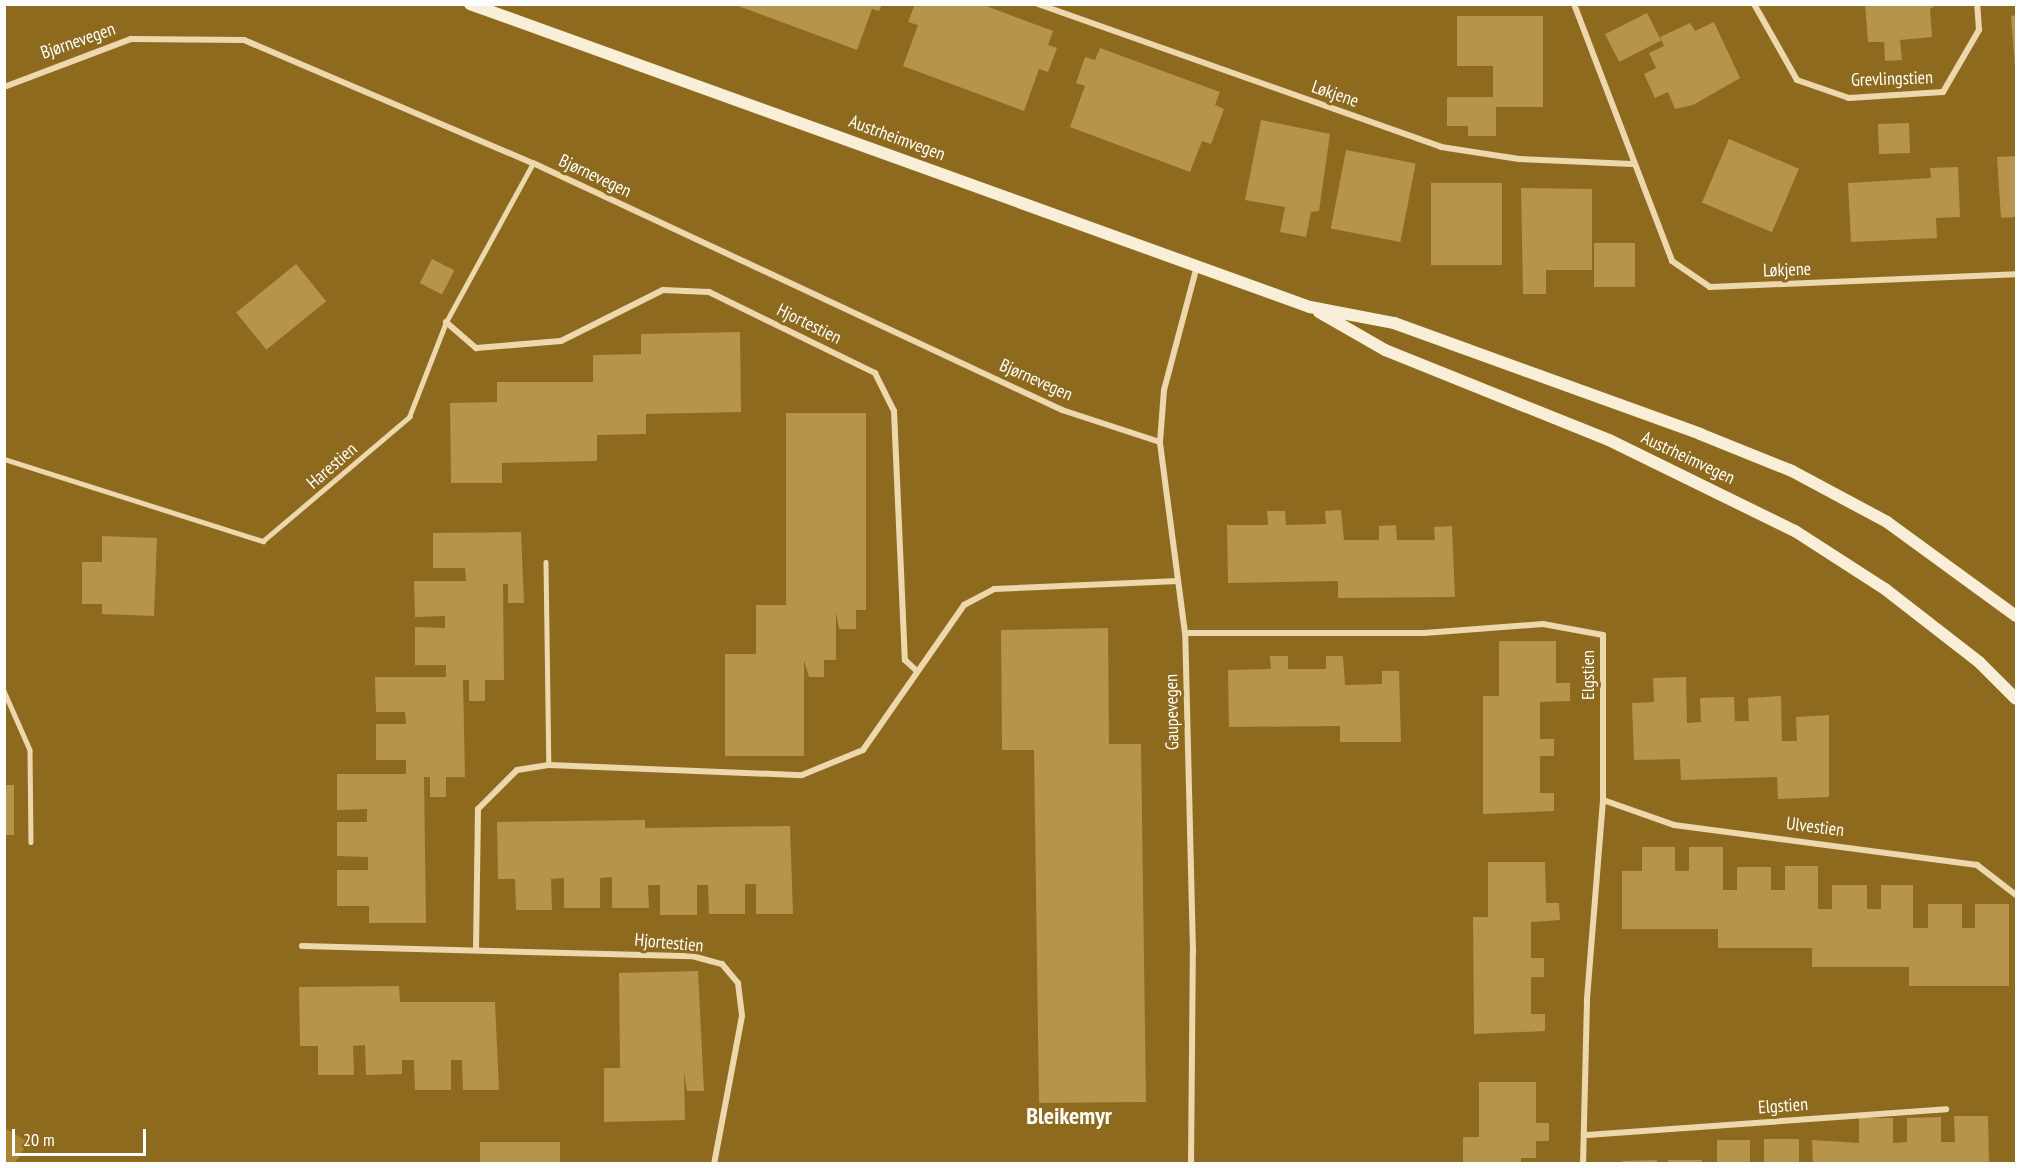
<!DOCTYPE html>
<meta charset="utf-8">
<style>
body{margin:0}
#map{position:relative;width:2021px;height:1168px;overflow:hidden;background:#8e6a1e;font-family:"PT Sans Narrow",sans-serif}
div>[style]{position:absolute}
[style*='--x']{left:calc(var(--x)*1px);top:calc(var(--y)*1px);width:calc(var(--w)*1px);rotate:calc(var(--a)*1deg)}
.green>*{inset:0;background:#ab8332}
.building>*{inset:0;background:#b7944b;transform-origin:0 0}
.service>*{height:4.5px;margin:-2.25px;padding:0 2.25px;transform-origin:2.25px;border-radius:2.25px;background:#edd7ac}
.minor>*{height:6px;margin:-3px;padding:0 3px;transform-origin:3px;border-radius:3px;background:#edd7ac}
.secondary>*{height:12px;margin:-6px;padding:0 6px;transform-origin:6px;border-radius:6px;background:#f9efd9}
span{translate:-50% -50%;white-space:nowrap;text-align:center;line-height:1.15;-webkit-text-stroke:6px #8e6a1e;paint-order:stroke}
.street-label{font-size:18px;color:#fff}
.district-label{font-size:24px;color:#fff;font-weight:700}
.frame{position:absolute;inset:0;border:6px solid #fff;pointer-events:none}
.scale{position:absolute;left:12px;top:1129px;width:134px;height:27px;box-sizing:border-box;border:3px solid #fff;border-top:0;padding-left:8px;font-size:18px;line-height:21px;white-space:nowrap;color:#fff;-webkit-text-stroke:4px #8e6a1e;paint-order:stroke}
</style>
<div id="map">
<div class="green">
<div style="clip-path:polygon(5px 1128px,28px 1142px,15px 1163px,5px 1163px)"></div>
</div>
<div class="building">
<div style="clip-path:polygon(733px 4px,882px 4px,879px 11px,872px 9px,857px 50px)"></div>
<div style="clip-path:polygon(915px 4px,981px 4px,1053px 31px,1048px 45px,1057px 48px,1048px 72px,1039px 69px,1024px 111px,903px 66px,918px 25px,908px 22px)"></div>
<div style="clip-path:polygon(1865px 4px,1937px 4px,1930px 9px,1932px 37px,1900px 40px,1902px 60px,1885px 61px,1884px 42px,1868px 42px)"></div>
<div style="left:1647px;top:13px;width:31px;height:47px;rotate:63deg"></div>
<div style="clip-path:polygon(2016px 15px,2016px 67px,2015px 68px,2011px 16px)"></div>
<div style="clip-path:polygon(1457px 16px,1543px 16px,1543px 107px,1496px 107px,1496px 136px,1468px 136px,1468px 126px,1447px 126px,1447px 97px,1493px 97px,1493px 66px,1457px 66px)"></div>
<div style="clip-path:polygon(1714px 22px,1740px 78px,1693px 105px,1675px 109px,1668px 92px,1655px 98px,1644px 74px,1656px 68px,1649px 53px,1664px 46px,1660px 37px,1690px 23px,1695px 31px)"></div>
<div style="clip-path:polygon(1100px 48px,1220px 92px,1215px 105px,1224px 109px,1211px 144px,1202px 141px,1190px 172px,1070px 127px,1085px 86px,1076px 83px,1085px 57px,1095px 60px)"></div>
<div style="clip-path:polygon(1261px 120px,1330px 134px,1319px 211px,1311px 212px,1306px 237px,1280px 232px,1285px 207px,1245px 200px)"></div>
<div style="left:1909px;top:123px;width:30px;height:31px;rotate:88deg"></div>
<div style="left:1729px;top:139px;width:76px;height:69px;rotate:23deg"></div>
<div style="left:1346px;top:150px;width:71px;height:80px;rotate:11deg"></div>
<div style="clip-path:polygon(2016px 156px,2016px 217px,2001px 218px,1997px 157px)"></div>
<div style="clip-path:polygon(1958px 167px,1960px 217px,1936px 218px,1937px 238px,1851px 242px,1848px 183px,1931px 178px,1930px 168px)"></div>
<div style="left:1431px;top:183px;width:71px;height:82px"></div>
<div style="clip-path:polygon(1521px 188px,1592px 189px,1592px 270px,1546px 270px,1546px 294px,1523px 294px)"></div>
<div style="left:1594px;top:243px;width:41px;height:44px"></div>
<div style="left:432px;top:259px;width:25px;height:27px;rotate:27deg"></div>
<div style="left:296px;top:264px;width:48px;height:77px;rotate:51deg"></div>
<div style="clip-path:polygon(740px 332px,741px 412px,646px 414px,646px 434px,597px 435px,597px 461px,502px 463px,502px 483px,451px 483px,450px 403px,497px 402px,497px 382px,593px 382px,593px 355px,641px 354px,641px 334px)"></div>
<div style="clip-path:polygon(786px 413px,866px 413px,866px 610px,856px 610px,856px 629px,839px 629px,836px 611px,836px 660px,824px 660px,824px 677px,809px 677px,804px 660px,804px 756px,725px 756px,725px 654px,756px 654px,756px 605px,786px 605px)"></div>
<div style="clip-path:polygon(1341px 510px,1344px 540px,1379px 540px,1379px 526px,1396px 525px,1397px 540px,1435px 540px,1434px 527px,1452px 526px,1455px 597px,1338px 598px,1338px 581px,1228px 583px,1227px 525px,1268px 525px,1267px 511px,1285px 511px,1286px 525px,1326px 524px,1325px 511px)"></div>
<div style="clip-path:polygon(521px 532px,524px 603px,508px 603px,508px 584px,503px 584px,504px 680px,485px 680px,485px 701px,469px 701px,469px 680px,463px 680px,465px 777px,446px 777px,446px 797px,430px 797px,430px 777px,424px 777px,426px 923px,369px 923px,369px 906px,337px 906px,337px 870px,368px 870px,368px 857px,337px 856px,337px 822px,367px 822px,367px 809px,337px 810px,337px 774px,406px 774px,406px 760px,376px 760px,376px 724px,406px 724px,405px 712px,376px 712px,375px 677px,446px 677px,446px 665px,415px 665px,415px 627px,445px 628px,445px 616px,415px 617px,414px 581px,466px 581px,465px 568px,433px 568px,433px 533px)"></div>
<div style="clip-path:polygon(102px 536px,157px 538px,154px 616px,102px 614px,102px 604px,82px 604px,82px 562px,102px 562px)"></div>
<div style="clip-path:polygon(1108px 628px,1109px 744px,1141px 744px,1146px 1102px,1039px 1103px,1034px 750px,1002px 750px,1001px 630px)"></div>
<div style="clip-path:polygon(1499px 641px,1556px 641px,1556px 683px,1570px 683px,1570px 701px,1540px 702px,1540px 739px,1554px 739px,1554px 756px,1540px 756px,1540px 793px,1554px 793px,1554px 811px,1483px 814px,1483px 696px,1499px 696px)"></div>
<div style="clip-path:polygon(1270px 656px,1288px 656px,1288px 669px,1326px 669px,1326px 656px,1343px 656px,1345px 685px,1382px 684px,1382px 671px,1399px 671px,1401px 742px,1340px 742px,1340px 726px,1229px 727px,1228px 670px,1271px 669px)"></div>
<div style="clip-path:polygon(1686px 677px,1687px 723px,1701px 722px,1700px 698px,1734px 697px,1735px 721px,1749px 721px,1748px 698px,1781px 696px,1782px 741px,1797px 741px,1796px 717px,1829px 715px,1829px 797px,1778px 799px,1777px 777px,1681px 780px,1680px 759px,1634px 760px,1632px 703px,1654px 702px,1653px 678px)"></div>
<div style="left:4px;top:785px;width:10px;height:50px"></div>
<div style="clip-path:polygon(645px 820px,645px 828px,790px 826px,793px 914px,756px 914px,756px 884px,745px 884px,745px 914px,709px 914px,708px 885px,697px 885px,697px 915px,660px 915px,660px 885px,648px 885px,649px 908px,612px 908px,612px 877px,600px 878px,600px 908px,564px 908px,564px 878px,551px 879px,552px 910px,516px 910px,515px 879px,498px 879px,497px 822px)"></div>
<div style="clip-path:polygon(1642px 847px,1675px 847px,1675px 871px,1689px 871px,1689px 847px,1723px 847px,1723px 890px,1737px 890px,1737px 867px,1771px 867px,1771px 890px,1785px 890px,1785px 866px,1818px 866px,1818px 909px,1832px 909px,1832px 885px,1867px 885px,1867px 909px,1881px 909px,1881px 885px,1913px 885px,1913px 928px,1928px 928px,1928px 904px,1962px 904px,1962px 928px,1975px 928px,1975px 904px,2009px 904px,2009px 986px,1909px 986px,1909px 967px,1812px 967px,1812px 948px,1718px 948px,1718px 929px,1622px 929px,1622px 871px,1642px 871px)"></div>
<div style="clip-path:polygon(1488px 862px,1545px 862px,1546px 903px,1559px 903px,1560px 920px,1531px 922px,1531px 958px,1544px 958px,1544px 977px,1531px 977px,1531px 1014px,1545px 1014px,1545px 1031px,1474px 1034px,1473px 917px,1488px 917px)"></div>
<div style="clip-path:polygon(698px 971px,704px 1091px,687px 1091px,684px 1072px,685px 1120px,604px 1122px,604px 1068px,620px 1068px,619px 973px)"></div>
<div style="clip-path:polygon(399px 986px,400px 1002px,495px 1002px,499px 1090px,463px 1090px,462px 1060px,451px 1060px,451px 1090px,415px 1090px,414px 1060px,402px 1060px,402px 1074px,366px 1075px,365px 1045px,353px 1046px,354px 1075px,318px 1075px,318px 1046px,300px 1046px,299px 987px)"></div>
<div style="clip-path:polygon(1479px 1082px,1536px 1082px,1536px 1123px,1549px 1123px,1549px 1141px,1536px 1141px,1536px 1158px,1521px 1158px,1521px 1164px,1463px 1164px,1463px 1137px,1479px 1137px)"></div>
<div style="clip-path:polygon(1954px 1116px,1988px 1116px,1989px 1164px,1813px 1164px,1812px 1140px,1859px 1143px,1859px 1118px,1893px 1118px,1893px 1143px,1907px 1142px,1907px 1118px,1941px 1117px,1941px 1142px,1955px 1142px)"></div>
<div style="left:1799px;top:1139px;width:25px;height:35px;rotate:90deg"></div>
<div style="left:1717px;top:1140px;width:33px;height:24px"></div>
<div style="left:560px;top:1142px;width:22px;height:80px;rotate:90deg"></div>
<div style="clip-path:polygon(1657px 1160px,1657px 1164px,1622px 1164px,1622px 1161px)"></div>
<div style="left:1668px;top:1160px;width:34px;height:4px"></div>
</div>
<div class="service">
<div style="--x:4;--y:459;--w:272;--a:17.6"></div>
<div style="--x:263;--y:541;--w:192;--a:-40.3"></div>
<div style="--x:409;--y:417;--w:102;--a:-68.7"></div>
<div style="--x:446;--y:322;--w:181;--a:-61.3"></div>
<div style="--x:546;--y:562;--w:203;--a:89.2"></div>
<div style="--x:4;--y:691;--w:64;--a:66.2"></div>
<div style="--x:30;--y:750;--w:92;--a:89.4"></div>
</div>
<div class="minor">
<div style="--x:1038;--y:4;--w:428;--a:19.5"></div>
<div style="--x:1441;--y:147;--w:79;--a:8.7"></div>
<div style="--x:1519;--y:159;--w:113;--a:2.5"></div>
<div style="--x:1574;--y:4;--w:275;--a:69.1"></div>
<div style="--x:1672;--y:261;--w:46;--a:34.4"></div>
<div style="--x:1710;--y:287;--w:306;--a:-2.4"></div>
<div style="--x:1754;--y:4;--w:87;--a:60.5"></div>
<div style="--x:1797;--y:80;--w:55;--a:19.1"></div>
<div style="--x:1849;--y:98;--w:94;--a:-3.7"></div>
<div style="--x:1943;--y:92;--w:72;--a:-59.9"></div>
<div style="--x:1979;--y:30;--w:26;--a:-94"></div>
<div style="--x:4;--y:87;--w:136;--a:-20.7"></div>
<div style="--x:131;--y:39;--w:113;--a:0.5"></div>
<div style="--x:244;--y:40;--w:314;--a:23.1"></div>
<div style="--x:533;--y:163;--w:584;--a:25.03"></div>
<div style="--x:1062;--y:410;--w:103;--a:18.1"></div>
<div style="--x:446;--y:322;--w:40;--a:41"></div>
<div style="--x:476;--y:348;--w:85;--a:-4.7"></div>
<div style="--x:561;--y:341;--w:114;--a:-26.6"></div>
<div style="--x:663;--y:290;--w:46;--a:2.5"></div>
<div style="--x:709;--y:292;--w:185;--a:26"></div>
<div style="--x:875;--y:373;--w:42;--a:63.4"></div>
<div style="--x:894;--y:411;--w:249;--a:87.5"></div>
<div style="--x:905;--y:660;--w:16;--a:43"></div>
<div style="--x:1185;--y:633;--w:239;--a:0"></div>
<div style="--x:1424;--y:633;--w:119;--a:-4.3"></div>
<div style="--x:1543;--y:624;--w:61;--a:10.4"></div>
<div style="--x:1603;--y:635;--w:165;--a:90"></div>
<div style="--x:1603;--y:800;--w:202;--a:94.6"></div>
<div style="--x:1587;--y:1001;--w:163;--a:91.4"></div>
<div style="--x:1603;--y:800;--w:75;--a:19.4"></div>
<div style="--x:1674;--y:825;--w:306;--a:7.5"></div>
<div style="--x:1977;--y:865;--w:49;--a:37.6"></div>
<div style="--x:302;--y:946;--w:390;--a:1.5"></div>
<div style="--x:692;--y:956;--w:31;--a:15"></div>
<div style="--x:722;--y:964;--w:25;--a:50"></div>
<div style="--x:738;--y:983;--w:33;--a:83"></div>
<div style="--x:742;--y:1016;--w:151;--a:100.7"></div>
<div style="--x:476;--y:950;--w:141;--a:-89.2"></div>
<div style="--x:478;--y:809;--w:55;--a:-45"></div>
<div style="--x:517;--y:770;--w:32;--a:-9"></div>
<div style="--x:549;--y:765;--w:253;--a:2.3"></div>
<div style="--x:802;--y:775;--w:66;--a:-22.3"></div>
<div style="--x:863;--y:750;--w:177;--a:-55.1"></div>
<div style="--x:964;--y:605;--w:34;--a:-28"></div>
<div style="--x:994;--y:589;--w:184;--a:-2.5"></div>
<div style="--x:1587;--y:1135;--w:360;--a:-4.1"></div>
<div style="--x:1191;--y:1164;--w:212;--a:-89.5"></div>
<div style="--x:1193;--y:952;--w:319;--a:-91.4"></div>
<div style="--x:1185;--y:633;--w:193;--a:-97.5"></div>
<div style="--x:1160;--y:442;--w:52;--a:-85.6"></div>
<div style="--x:1164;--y:390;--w:128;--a:-75.1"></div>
</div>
<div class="secondary">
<div style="--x:470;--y:4;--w:893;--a:19.84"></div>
<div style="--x:1310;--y:307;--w:86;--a:10.8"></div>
<div style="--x:1394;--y:323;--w:326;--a:19.9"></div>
<div style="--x:1700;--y:434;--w:99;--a:21.9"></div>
<div style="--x:1792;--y:471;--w:108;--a:28.2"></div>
<div style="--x:1887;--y:522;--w:160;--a:36.1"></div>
<div style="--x:1319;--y:312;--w:76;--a:29.9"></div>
<div style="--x:1385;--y:350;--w:241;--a:21.9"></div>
<div style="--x:1609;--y:440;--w:207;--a:26.1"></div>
<div style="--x:1795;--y:531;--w:107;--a:32.8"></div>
<div style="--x:1885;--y:589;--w:119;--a:37.8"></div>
<div style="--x:1979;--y:662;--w:52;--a:45"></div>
</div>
<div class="street-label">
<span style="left:78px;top:41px;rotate:-19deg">Bjørnevegen</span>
<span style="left:1892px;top:79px;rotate:-2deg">Grevlingstien</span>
<span style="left:1335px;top:94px;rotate:19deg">Løkjene</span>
<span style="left:897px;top:138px;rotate:20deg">Austrheimvegen</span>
<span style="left:595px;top:176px;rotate:25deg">Bjørnevegen</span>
<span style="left:1787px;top:270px;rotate:-2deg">Løkjene</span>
<span style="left:809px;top:324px;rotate:26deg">Hjortestien</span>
<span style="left:1036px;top:380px;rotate:24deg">Bjørnevegen</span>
<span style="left:1688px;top:458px;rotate:25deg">Austrheimvegen</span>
<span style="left:332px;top:466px;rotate:-41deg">Harestien</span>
<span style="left:1588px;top:675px;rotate:-90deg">Elgstien</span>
<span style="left:1172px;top:712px;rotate:-91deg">Gaupevegen</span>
<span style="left:1815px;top:827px;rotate:7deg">Ulvestien</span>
<span style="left:669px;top:943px;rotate:5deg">Hjortestien</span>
<span style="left:1783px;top:1106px;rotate:-4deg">Elgstien</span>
</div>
<div class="district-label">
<span style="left:1069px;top:1116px">Bleikemyr</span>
</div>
<div class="frame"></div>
<div class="scale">20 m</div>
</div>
